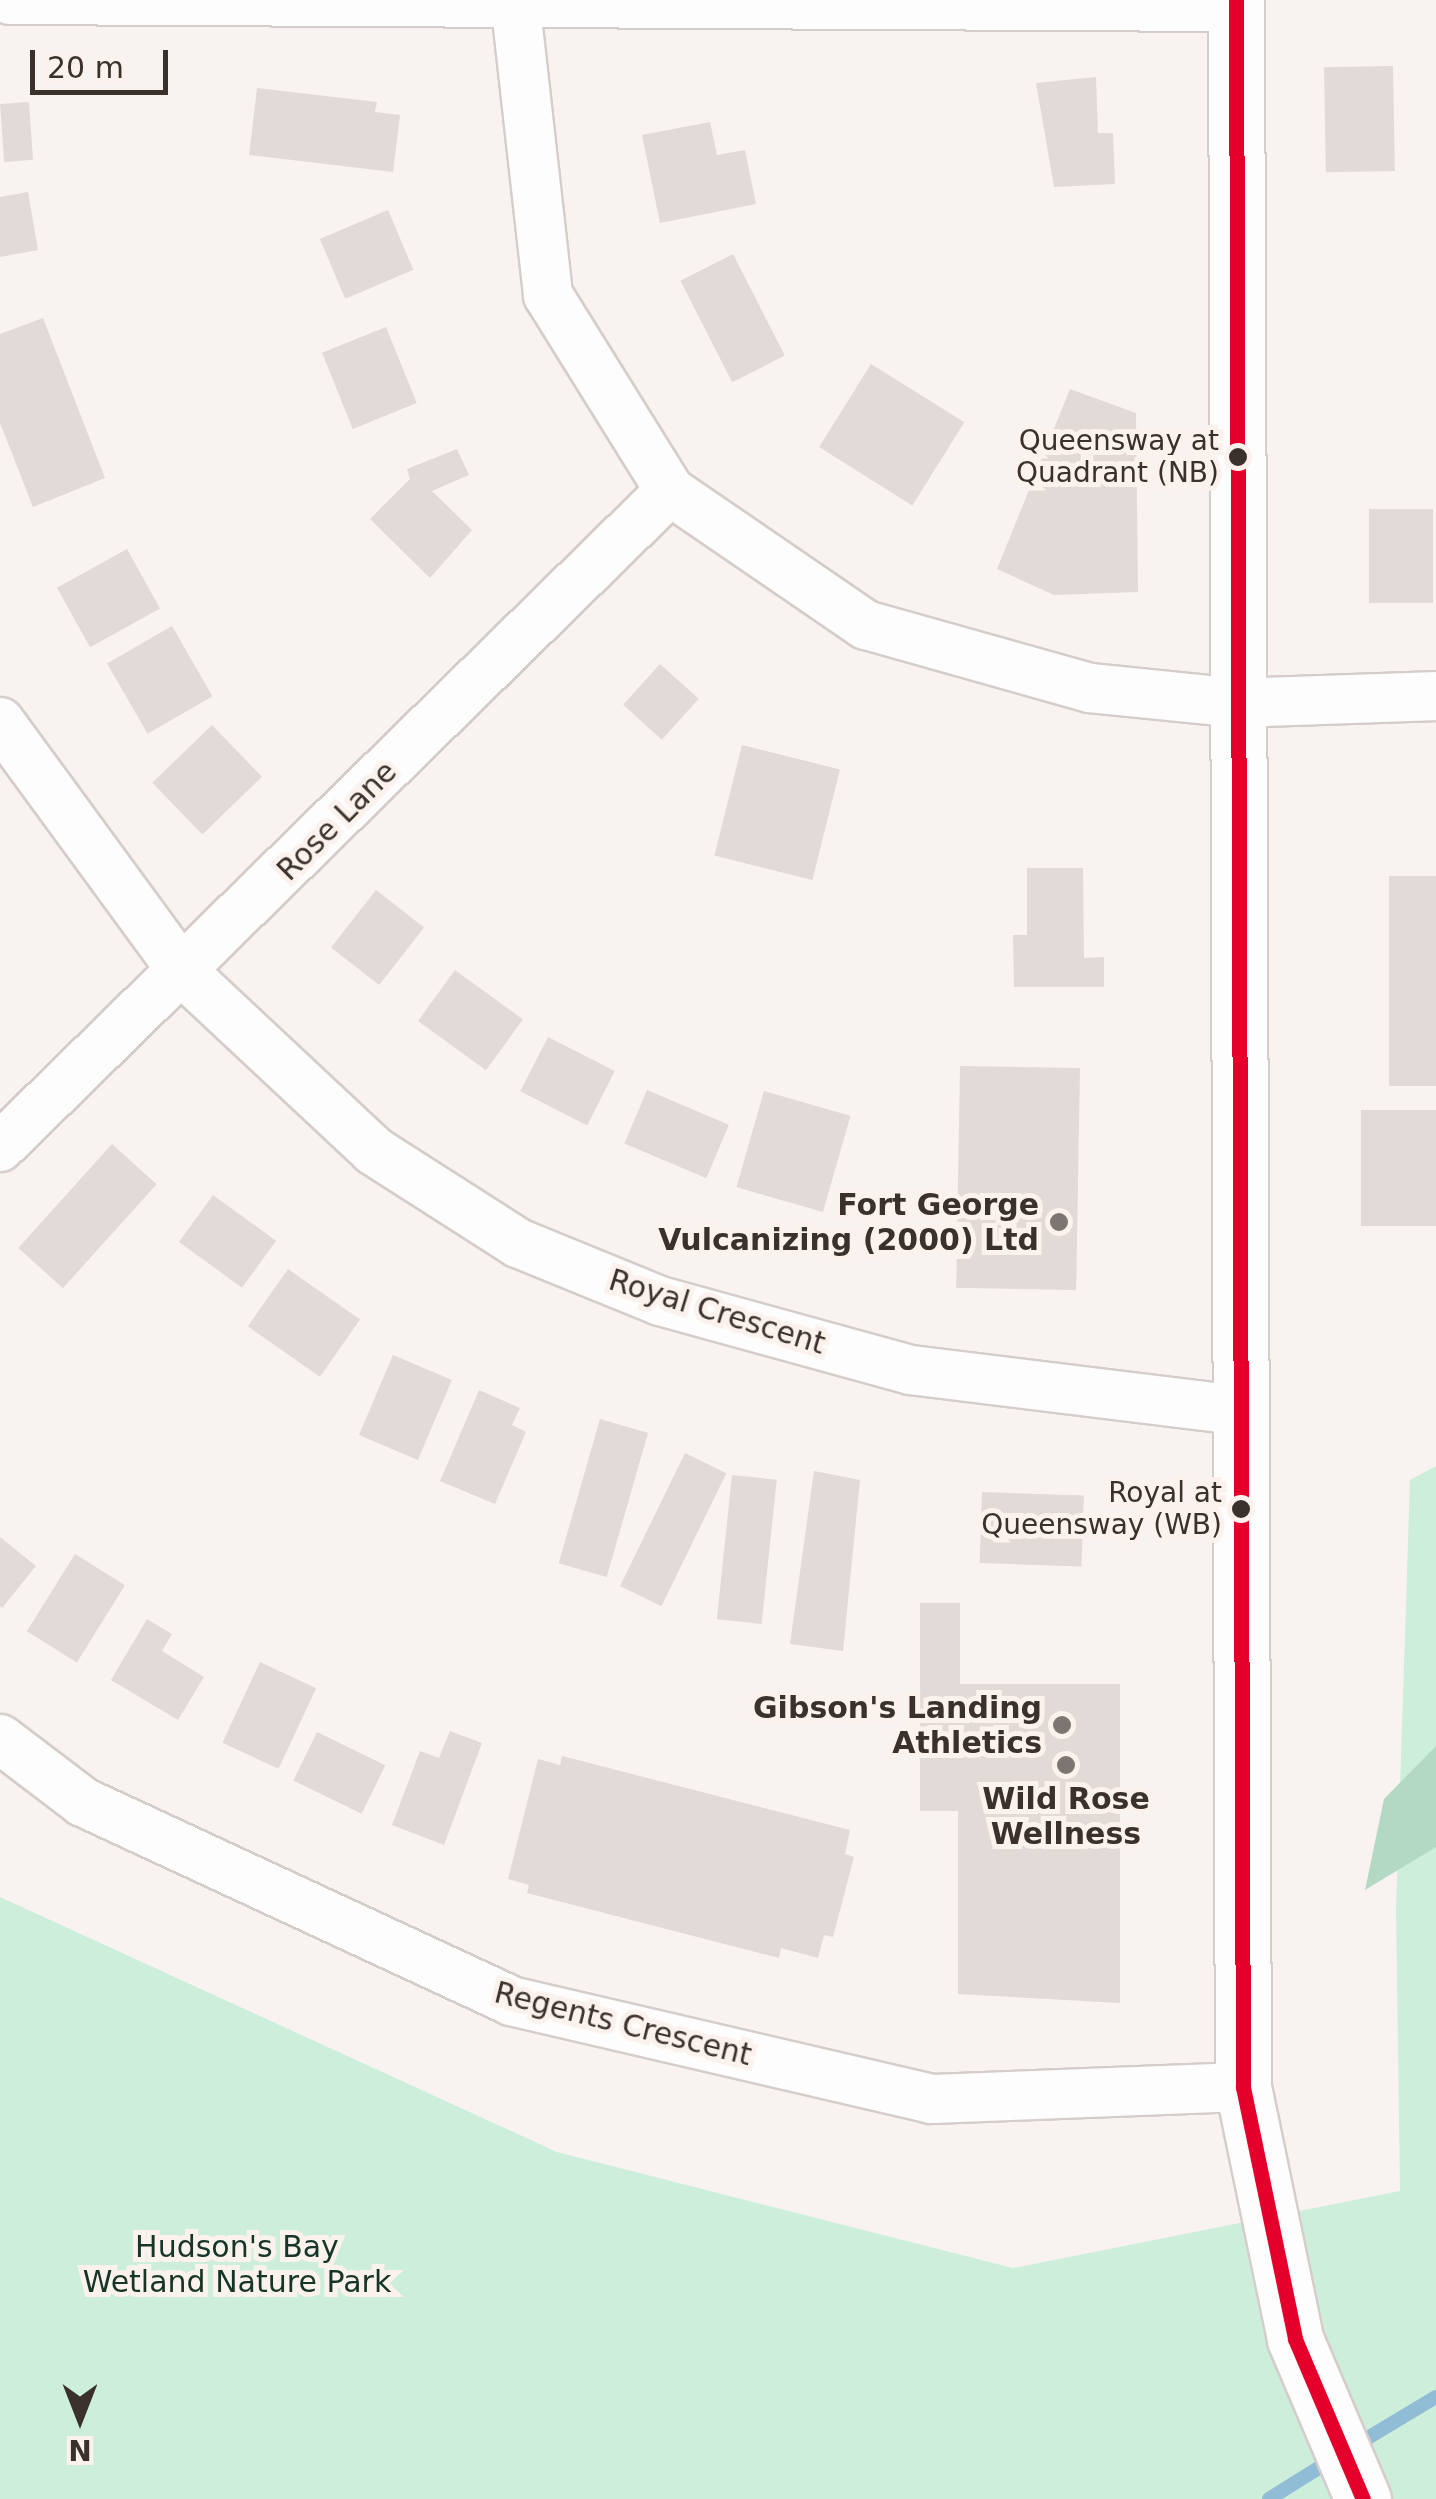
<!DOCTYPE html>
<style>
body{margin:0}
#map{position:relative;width:1436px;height:2499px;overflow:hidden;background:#f8f3f0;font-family:"DejaVu Sans",sans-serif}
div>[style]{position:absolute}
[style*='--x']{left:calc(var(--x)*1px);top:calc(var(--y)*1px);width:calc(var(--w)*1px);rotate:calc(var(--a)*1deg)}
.green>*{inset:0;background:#ceeedc}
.forest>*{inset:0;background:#b3d9c5}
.stream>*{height:14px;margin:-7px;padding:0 7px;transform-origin:7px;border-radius:7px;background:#90bdd5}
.building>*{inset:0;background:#e2dad7;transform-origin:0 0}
.roads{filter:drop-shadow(2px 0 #d5cdca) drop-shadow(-2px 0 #d5cdca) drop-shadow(0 2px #d5cdca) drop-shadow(0 -2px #d5cdca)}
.street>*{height:48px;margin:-24px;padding:0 24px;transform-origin:24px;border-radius:24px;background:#fefdfd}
.secondary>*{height:55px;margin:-27.5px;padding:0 27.5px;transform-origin:27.5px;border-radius:27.5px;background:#fefdfd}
.bus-1>*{height:15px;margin:-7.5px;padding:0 7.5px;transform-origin:7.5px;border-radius:7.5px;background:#e4002b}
.dots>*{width:28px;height:28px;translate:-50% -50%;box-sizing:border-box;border:5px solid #fcf2ed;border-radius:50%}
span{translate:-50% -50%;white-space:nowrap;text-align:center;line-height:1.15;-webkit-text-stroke:10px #fcf2ed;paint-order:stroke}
.bus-label{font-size:28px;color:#3a312c}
.right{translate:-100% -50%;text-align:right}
.street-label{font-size:30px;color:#3a312c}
.poi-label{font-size:30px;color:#3a312c;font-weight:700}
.park-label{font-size:30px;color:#143527}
.north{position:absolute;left:30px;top:2369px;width:100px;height:100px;-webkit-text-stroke:8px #fcf2ed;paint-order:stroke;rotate:180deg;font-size:28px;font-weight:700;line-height:40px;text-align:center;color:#3a312c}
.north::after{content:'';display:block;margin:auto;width:35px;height:45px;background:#3a312c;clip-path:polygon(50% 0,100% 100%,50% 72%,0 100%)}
.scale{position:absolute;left:30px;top:50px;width:138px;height:45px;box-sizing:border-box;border:5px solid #3a312c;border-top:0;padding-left:12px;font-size:30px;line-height:35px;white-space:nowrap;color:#3a312c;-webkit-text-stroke:8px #fcf2ed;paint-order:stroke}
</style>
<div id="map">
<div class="green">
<div style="clip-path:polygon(1436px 1466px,1436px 2499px,0 2499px,0 1897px,557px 2152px,1013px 2268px,1400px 2191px,1396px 1910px,1410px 1480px)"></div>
</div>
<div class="forest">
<div style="clip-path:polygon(1436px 1746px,1436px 1847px,1365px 1890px,1384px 1799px)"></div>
</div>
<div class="stream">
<div style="--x:1351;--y:2448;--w:99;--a:-31"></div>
<div style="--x:1269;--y:2499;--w:75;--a:-32"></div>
</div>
<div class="building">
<div style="left:1393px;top:66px;width:105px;height:69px;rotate:89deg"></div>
<div style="clip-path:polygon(1096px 77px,1098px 133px,1113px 133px,1115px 184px,1054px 187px,1036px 83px)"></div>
<div style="clip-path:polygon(257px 88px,377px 102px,375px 112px,400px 115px,393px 172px,249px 155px)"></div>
<div style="left:29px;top:102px;width:58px;height:29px;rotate:86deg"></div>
<div style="clip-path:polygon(710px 122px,717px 155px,745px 150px,756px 204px,660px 223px,642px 135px)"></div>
<div style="clip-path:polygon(28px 192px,38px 250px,0 257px,0 197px)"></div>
<div style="left:388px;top:210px;width:65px;height:74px;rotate:67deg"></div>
<div style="left:733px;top:254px;width:114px;height:59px;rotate:63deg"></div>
<div style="clip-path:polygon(43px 318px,105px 478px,33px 507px,0 423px,0 334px)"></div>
<div style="left:386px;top:327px;width:82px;height:69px;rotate:68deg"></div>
<div style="left:871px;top:364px;width:110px;height:98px;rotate:32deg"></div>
<div style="clip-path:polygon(1070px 389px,1136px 413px,1138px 592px,1054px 595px,997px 569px)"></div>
<div style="clip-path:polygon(457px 449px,469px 475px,432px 491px,472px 530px,430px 578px,370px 519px,410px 479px,407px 469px)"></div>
<div style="left:1369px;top:509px;width:64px;height:94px"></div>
<div style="left:127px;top:549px;width:68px;height:80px;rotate:61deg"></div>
<div style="left:172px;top:626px;width:81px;height:75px;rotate:60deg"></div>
<div style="left:660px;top:664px;width:52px;height:55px;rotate:42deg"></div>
<div style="left:212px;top:725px;width:72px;height:83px;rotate:46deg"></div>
<div style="left:742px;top:745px;width:101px;height:114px;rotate:14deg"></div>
<div style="clip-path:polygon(1027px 868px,1083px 868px,1084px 958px,1104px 957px,1104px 987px,1014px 987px,1013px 935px,1027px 935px)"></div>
<div style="left:1436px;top:876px;width:210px;height:47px;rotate:90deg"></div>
<div style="left:376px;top:890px;width:61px;height:73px;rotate:38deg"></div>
<div style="left:455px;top:970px;width:84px;height:63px;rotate:36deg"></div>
<div style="left:548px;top:1037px;width:75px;height:61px;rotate:27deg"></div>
<div style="left:1080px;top:1068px;width:222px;height:120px;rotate:91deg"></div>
<div style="left:647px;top:1090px;width:89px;height:58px;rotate:23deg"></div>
<div style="left:764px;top:1091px;width:90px;height:100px;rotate:16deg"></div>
<div style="left:1361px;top:1110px;width:75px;height:116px"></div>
<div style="left:112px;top:1144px;width:60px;height:140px;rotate:42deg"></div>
<div style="left:213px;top:1195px;width:78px;height:58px;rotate:36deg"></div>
<div style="left:288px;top:1269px;width:88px;height:70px;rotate:35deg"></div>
<div style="left:393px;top:1355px;width:64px;height:87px;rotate:23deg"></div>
<div style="clip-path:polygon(479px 1390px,520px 1408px,512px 1425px,526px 1432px,495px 1504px,440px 1481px)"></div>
<div style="left:600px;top:1419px;width:50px;height:150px;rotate:16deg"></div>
<div style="left:685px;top:1453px;width:46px;height:148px;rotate:26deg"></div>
<div style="clip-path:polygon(814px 1471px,860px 1480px,843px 1651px,790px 1644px)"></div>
<div style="left:732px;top:1475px;width:45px;height:145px;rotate:6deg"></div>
<div style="left:982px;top:1492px;width:102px;height:71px;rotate:2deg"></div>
<div style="clip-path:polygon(0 1537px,36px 1566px,2px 1608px,0 1606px)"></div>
<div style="left:75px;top:1554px;width:59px;height:91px;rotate:32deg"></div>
<div style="clip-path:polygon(920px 1603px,960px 1603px,960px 1684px,1120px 1684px,1120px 2003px,958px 1994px,958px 1811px,920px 1811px)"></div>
<div style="clip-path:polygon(147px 1619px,172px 1634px,162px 1651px,204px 1677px,178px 1720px,111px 1680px)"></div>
<div style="left:260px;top:1662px;width:62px;height:89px;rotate:25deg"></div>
<div style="clip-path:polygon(450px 1731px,482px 1743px,444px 1845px,392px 1825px,420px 1751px,439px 1758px)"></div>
<div style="left:317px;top:1732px;width:76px;height:54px;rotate:26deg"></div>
<div style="clip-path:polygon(562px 1756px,850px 1830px,845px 1854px,854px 1857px,833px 1937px,824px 1935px,818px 1958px,781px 1948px,779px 1958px,527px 1893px,529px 1885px,508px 1879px,538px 1759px,560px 1765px)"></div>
</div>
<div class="roads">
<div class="street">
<div style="--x:10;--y:0;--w:1226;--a:0.33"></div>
<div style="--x:515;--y:0;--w:297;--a:83.6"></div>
<div style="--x:548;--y:295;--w:231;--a:58.1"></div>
<div style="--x:670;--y:491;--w:237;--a:34.4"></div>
<div style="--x:866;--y:625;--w:233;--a:15.7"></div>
<div style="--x:1090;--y:688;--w:148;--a:5.8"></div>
<div style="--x:1237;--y:703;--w:199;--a:-2"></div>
<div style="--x:0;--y:722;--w:311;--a:53.8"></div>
<div style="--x:184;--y:973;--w:260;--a:43.1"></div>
<div style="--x:374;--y:1151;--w:171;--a:32.6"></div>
<div style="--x:518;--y:1243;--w:153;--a:22.2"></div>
<div style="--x:660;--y:1301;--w:260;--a:15.4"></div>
<div style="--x:911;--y:1370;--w:330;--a:7"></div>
<div style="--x:0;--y:1147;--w:938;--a:-44.4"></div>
<div style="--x:0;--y:1739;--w:104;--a:37.2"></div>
<div style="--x:83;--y:1802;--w:472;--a:24.9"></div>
<div style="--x:511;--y:2001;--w:431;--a:13.1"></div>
<div style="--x:931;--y:2099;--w:312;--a:-2.2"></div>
</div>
<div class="secondary">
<div style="--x:1236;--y:0;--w:2087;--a:89.81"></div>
<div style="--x:1243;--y:2087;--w:257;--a:78.3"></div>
<div style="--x:1295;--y:2339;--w:174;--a:67"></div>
</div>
</div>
<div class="bus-1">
<div style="--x:1236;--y:0;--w:2087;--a:89.81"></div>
<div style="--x:1243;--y:2087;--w:257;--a:78.3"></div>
<div style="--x:1295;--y:2339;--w:174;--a:67"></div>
</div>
<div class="dots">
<div style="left:1238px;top:457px;background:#3a312c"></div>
<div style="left:1059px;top:1222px;background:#7c7571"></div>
<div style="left:1241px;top:1509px;background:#3a312c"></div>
<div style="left:1062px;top:1725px;background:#7c7571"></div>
<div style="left:1066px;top:1765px;background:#7c7571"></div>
</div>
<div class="bus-label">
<span class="right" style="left:1219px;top:457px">Queensway at<br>Quadrant (NB)</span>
<span class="right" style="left:1222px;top:1509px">Royal at<br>Queensway (WB)</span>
</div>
<div class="street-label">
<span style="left:337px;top:821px;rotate:-45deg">Rose Lane</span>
<span style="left:717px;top:1312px;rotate:17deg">Royal Crescent</span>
<span style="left:623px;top:2024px;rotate:14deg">Regents Crescent</span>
</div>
<div class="poi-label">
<span class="right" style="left:1039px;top:1222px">Fort George<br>Vulcanizing (2000) Ltd</span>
<span class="right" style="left:1042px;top:1725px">Gibson's Landing<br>Athletics</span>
<span style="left:1066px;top:1816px">Wild Rose<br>Wellness</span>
</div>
<div class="park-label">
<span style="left:237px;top:2264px">Hudson's Bay<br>Wetland Nature Park</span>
</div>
<div class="north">N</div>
<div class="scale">20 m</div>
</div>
